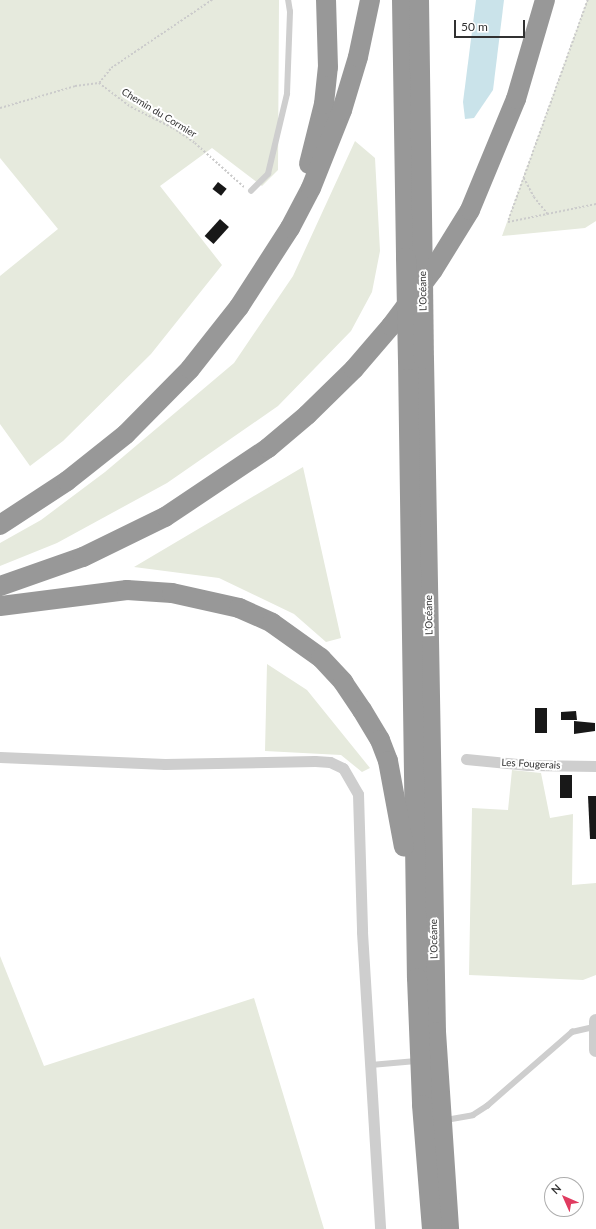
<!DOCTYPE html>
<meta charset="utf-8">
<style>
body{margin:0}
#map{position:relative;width:596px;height:1229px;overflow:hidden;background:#fff;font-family:Lato,sans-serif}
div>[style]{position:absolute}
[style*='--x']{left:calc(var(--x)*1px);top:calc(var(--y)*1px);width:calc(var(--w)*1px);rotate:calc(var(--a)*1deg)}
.green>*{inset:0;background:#e6eadd}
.water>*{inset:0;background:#cae3ea}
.building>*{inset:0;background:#181818;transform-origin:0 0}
.path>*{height:1.5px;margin-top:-0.75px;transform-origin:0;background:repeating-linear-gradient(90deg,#cbcbcb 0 2px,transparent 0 4px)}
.service>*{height:5.5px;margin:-2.75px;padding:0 2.75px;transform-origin:2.75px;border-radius:2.75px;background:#cecece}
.minor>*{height:11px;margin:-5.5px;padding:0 5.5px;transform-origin:5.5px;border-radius:5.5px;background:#cecece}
.tertiary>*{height:14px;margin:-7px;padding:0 7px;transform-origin:7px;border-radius:7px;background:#cecece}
.motorway>*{height:20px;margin:-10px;padding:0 10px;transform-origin:10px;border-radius:10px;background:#989898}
.motorway-bridge>*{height:20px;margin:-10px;padding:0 10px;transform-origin:10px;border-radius:10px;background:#989898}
span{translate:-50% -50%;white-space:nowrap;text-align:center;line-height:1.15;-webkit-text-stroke:4px #fff;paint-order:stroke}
.street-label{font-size:10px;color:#313131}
.north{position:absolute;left:544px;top:1177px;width:40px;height:40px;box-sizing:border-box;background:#fff;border:1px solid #adadad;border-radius:50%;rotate:315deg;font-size:11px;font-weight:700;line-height:16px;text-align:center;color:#313131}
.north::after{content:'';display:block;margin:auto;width:14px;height:18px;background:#e03b60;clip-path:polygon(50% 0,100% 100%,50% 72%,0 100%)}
.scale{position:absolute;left:454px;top:20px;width:71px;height:18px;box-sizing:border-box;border:2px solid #313131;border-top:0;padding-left:5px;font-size:12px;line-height:14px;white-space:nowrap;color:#313131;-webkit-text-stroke:3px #fff;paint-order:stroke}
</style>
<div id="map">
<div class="green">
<div style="clip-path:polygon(0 0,279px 0,278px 170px,262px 186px,212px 148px,160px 186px,222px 265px,151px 354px,63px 441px,30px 466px,0 424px,0 276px,58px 229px,0 158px)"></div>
<div style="clip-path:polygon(587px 0,596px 0,596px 221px,585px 228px,502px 236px)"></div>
<div style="clip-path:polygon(355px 141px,375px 158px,380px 251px,372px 292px,351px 331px,278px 406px,167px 483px,57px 543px,0 566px,0 543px,41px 520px,105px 472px,234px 363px,293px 276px)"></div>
<div style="clip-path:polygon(303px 467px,341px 638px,326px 642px,294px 614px,219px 578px,134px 567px)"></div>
<div style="clip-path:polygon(267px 664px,307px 690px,370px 768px,362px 772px,341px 755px,265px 751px)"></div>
<div style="clip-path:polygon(512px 770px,541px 773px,550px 818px,573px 814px,572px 885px,596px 883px,596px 975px,583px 980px,469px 975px,472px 808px,508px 810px)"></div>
<div style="clip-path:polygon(0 956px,44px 1066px,254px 998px,324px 1229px,0 1229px)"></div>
</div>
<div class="water">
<div style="clip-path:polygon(476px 0,504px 0,493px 90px,474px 118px,465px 119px,463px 102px)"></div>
</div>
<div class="building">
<div style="left:218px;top:182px;width:11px;height:9px;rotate:38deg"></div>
<div style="left:220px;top:219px;width:12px;height:23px;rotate:42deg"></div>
<div style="left:535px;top:708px;width:12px;height:25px"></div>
<div style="clip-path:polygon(576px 711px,577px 720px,561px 720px,561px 712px)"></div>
<div style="clip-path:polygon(574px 721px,595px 723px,595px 731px,574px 734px)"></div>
<div style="left:560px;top:775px;width:12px;height:23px"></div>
<div style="clip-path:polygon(588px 796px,596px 796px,596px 839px,590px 839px)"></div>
</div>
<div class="path">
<div style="--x:588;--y:0;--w:236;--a:109.8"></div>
<div style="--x:508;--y:222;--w:90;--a:-11.6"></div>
<div style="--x:99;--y:83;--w:19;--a:-51"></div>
<div style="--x:111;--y:68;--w:122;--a:-34"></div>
<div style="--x:0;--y:108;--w:78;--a:-16.3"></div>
<div style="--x:75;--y:86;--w:24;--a:-7"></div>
<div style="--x:99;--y:83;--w:40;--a:37"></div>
<div style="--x:131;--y:107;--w:47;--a:26.6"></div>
<div style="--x:173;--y:128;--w:27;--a:34"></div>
<div style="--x:195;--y:143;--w:66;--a:41.9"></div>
<div style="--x:524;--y:178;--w:21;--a:62"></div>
<div style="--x:534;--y:197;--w:22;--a:51"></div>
</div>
<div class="service">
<div style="--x:251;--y:191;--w:24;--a:-45"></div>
<div style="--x:268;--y:174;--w:82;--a:-76.6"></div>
<div style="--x:287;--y:94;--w:82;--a:-87.9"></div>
<div style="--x:290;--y:12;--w:12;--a:-99"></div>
<div style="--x:371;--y:1065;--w:45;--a:-5.1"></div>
<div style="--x:446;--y:1120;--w:27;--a:-10"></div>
<div style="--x:473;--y:1115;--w:17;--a:-33"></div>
<div style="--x:487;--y:1106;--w:113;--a:-41"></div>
<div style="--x:572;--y:1032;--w:23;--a:-13"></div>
</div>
<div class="minor">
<div style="--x:0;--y:757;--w:165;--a:2.4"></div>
<div style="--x:165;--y:764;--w:150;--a:-1.1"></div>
<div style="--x:315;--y:761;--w:15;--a:4"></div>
<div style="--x:330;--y:762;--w:14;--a:25"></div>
<div style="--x:343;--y:768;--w:30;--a:60"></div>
<div style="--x:358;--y:794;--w:138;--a:88.3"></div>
<div style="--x:362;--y:932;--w:298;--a:86.5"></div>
<div style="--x:466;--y:759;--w:62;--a:5.5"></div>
<div style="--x:528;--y:765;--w:68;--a:0.8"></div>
</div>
<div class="tertiary">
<div style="--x:596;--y:1021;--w:29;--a:90"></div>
</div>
<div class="motorway">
<div style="--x:402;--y:0;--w:258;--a:89.1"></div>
<div style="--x:419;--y:0;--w:281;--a:89.2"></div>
<div style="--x:309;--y:164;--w:62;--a:-76"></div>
<div style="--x:324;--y:104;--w:37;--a:-84"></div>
<div style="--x:328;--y:67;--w:67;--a:-91.7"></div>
<div style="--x:424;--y:359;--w:673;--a:88.98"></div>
<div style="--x:436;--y:1032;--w:197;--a:86.2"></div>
<div style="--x:408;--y:360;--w:618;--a:89.17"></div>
<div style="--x:417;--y:978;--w:127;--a:87.7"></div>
<div style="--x:422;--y:1105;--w:124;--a:85.4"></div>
<div style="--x:0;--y:525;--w:80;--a:-33.3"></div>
<div style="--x:67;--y:481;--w:75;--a:-38.5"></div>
<div style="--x:126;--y:434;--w:91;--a:-45.4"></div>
<div style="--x:190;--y:369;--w:79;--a:-51.7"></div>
<div style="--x:239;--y:307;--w:94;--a:-57.2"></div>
<div style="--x:290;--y:228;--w:45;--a:-62.3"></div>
<div style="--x:311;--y:188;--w:84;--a:-68.3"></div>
<div style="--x:342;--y:110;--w:55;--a:-73.2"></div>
<div style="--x:358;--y:57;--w:58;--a:-78.1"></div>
<div style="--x:0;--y:586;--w:88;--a:-19.3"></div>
<div style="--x:83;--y:557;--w:91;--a:-26"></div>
<div style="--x:165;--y:517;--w:124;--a:-33.8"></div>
<div style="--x:268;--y:448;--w:51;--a:-40.2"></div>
<div style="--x:307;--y:415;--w:66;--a:-44.4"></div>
<div style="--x:354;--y:369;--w:57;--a:-49.3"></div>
<div style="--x:391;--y:326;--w:70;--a:-53.1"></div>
<div style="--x:433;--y:270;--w:70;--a:-58.3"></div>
<div style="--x:470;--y:210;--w:120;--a:-67.5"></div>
<div style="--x:516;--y:99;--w:103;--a:-73.7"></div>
<div style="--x:0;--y:606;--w:128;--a:-7.2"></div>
<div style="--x:127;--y:590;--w:45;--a:3.8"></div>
<div style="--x:172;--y:593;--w:69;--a:12.6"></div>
<div style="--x:239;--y:608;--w:36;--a:24"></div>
<div style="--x:272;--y:623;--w:60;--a:35.5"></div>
<div style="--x:321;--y:658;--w:33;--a:47"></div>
<div style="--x:343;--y:682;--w:34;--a:56"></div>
<div style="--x:362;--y:710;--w:35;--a:59"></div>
<div style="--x:380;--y:740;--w:22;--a:69"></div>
<div style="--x:388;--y:761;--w:87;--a:79.5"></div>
</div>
<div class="motorway-bridge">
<div style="--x:406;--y:258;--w:102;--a:88.9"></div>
<div style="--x:423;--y:281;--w:78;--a:89.3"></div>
</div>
<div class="street-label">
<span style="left:159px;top:113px;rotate:31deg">Chemin du Cormier</span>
<span style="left:423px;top:291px;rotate:-91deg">L’Océane</span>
<span style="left:429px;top:615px;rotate:-91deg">L’Océane</span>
<span style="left:531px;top:764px;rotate:3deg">Les Fougerais</span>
<span style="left:434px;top:939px;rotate:-91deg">L’Océane</span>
</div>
<div class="north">N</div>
<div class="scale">50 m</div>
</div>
